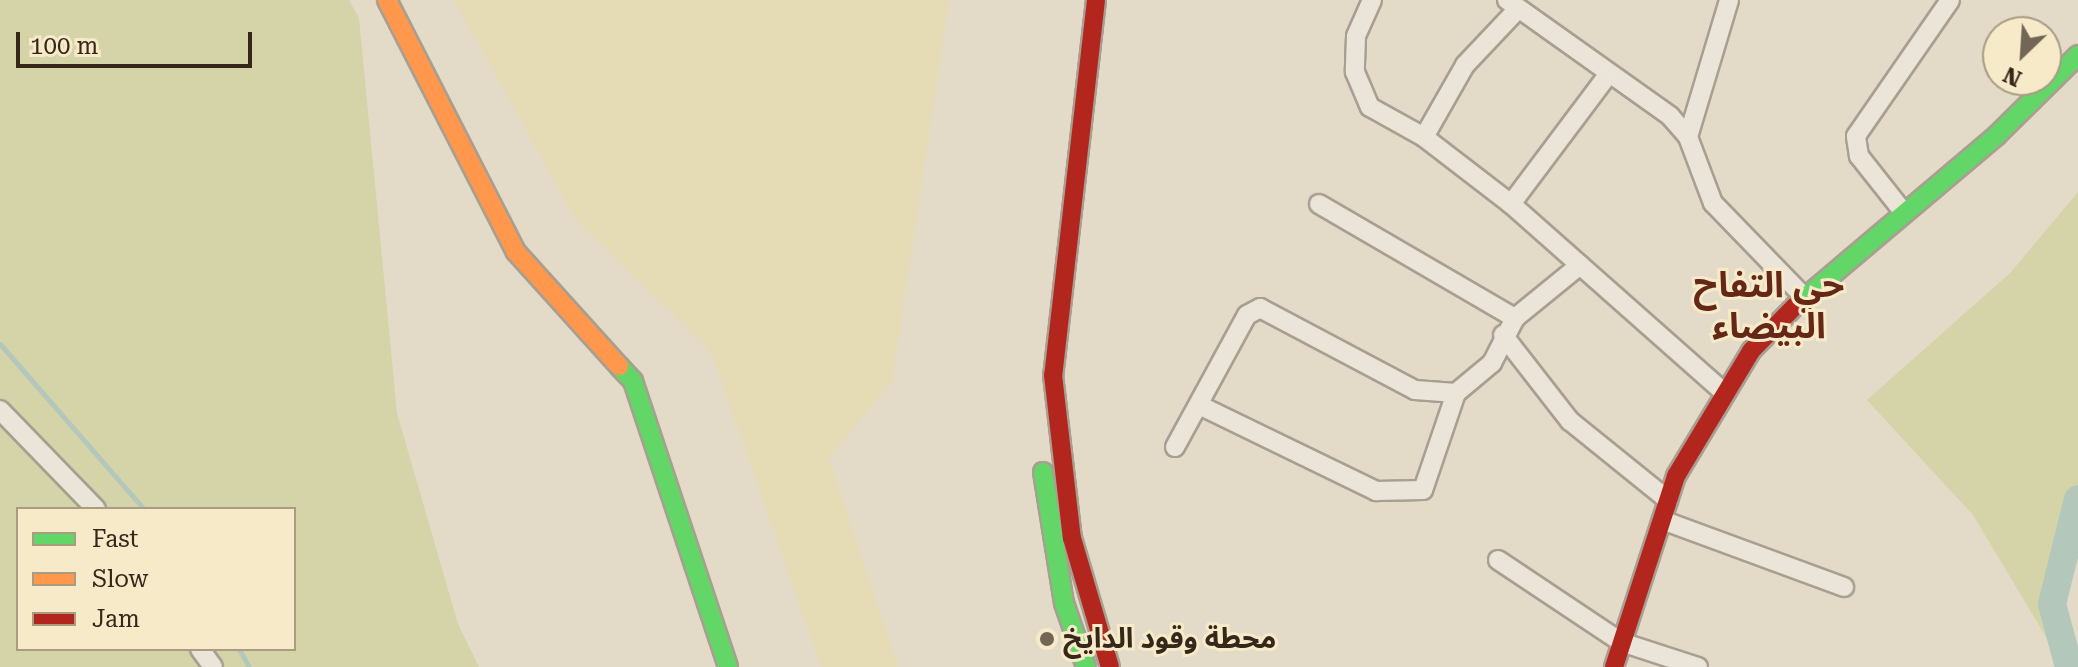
<!DOCTYPE html>
<meta charset="utf-8">
<style>
body{margin:0}
#map{position:relative;width:2078px;height:667px;overflow:hidden;background:#e3dbc7;font-family:"Roboto Serif","Noto Sans Arabic",serif}
div>[style]{position:absolute}
[style*='--x']{left:calc(var(--x)*1px);top:calc(var(--y)*1px);width:calc(var(--w)*1px);rotate:calc(var(--a)*1deg)}
.farmland>*{inset:0;background:#e5dcb5}
.green>*{inset:0;background:#d4d4a8}
.stream>*{height:5px;margin:-2.5px;padding:0 2.5px;transform-origin:2.5px;border-radius:2.5px;background:#b3c8bb}
.river>*{height:28px;margin:-14px;padding:0 14px;transform-origin:14px;border-radius:14px;background:#b3c8bb}
.roads{filter:drop-shadow(2px 0 #a89f91) drop-shadow(-2px 0 #a89f91) drop-shadow(0 2px #a89f91) drop-shadow(0 -2px #a89f91)}
.street>*{height:18px;margin:-9px;padding:0 9px;transform-origin:9px;border-radius:9px;background:#ebe5d9}
.fast>*{height:18px;margin:-9px;padding:0 9px;transform-origin:9px;border-radius:9px;background:#63d668}
.slow>*{height:18px;margin:-9px;padding:0 9px;transform-origin:9px;border-radius:9px;background:#ff974d}
.jam>*{height:18px;margin:-9px;padding:0 9px;transform-origin:9px;border-radius:9px;background:#b3261e}
.dots>*{width:22px;height:22px;translate:-50% -50%;box-sizing:border-box;border:4px solid #f7eac9;border-radius:50%}
span{translate:-50% -50%;white-space:nowrap;text-align:center;line-height:1.15;-webkit-text-stroke:6px #f7eac9;paint-order:stroke}
.poi-label{font-size:28px;color:#352719;font-weight:700}
.left{translate:0 -50%;text-align:left}
.district-label{font-size:36px;color:#652716;font-weight:700}
.legend{position:absolute;left:16px;top:507px;width:280px;height:144px;box-sizing:border-box;background:#f7eac9;border:2px solid #a99c83;margin:0;padding:10px 14px;list-style:none;font-size:24px;color:#352719}
.legend li{display:flex;align-items:center;gap:16px;height:40px}
.legend b{width:40px;border:2px solid #a99c83}
.north{position:absolute;left:1982px;top:16px;width:80px;height:80px;box-sizing:border-box;background:#f7eac9;border:2px solid #a99c83;border-radius:50%;rotate:205deg;font-size:22px;font-weight:700;line-height:32px;text-align:center;color:#352719}
.north::after{content:'';display:block;margin:auto;width:28px;height:36px;background:#726656;clip-path:polygon(50% 0,100% 100%,50% 72%,0 100%)}
.scale{position:absolute;left:16px;top:32px;width:236px;height:36px;box-sizing:border-box;border:4px solid #352719;border-top:0;padding-left:10px;font-size:24px;line-height:28px;white-space:nowrap;color:#352719;-webkit-text-stroke:6px #f7eac9;paint-order:stroke}
</style>
<div id="map">
<div class="farmland">
<div style="clip-path:polygon(454px 0,949px 0,892px 382px,829px 457px,898px 667px,821px 667px,711px 351px,576px 220px)"></div>
</div>
<div class="green">
<div style="clip-path:polygon(evenodd,0 0,349px 0,359px 18px,397px 413px,458px 624px,479px 667px,0 667px,0 0,18px 509px,294px 509px,294px 649px,18px 649px,18px 509px)"></div>
<div style="clip-path:polygon(2078px 192px,2078px 527px,2058px 657px,1973px 515px,1867px 400px,2010px 273px)"></div>
</div>
<div class="stream">
<div style="--x:0;--y:344;--w:219;--a:48.9"></div>
<div style="--x:239;--y:649;--w:21;--a:61"></div>
</div>
<div class="river">
<div style="--x:2069;--y:667;--w:65;--a:-105.1"></div>
<div style="--x:2052;--y:604;--w:108;--a:-76.1"></div>
</div>
<div class="roads">
<div class="street">
<div style="--x:1372;--y:0;--w:39;--a:114"></div>
<div style="--x:1356;--y:36;--w:36;--a:92"></div>
<div style="--x:1355;--y:72;--w:38;--a:67"></div>
<div style="--x:1370;--y:107;--w:62;--a:29.1"></div>
<div style="--x:1424;--y:137;--w:110;--a:37.6"></div>
<div style="--x:1511;--y:204;--w:282;--a:41.5"></div>
<div style="--x:1507;--y:0;--w:200;--a:35.4"></div>
<div style="--x:1670;--y:116;--w:28;--a:49"></div>
<div style="--x:1688;--y:137;--w:71;--a:69.3"></div>
<div style="--x:1713;--y:203;--w:132;--a:45.9"></div>
<div style="--x:1424;--y:137;--w:83;--a:-60.3"></div>
<div style="--x:1465;--y:65;--w:77;--a:-46.6"></div>
<div style="--x:1688;--y:137;--w:143;--a:-73.3"></div>
<div style="--x:1319;--y:204;--w:227;--a:30.2"></div>
<div style="--x:1511;--y:204;--w:160;--a:-53.1"></div>
<div style="--x:1901;--y:209;--w:68;--a:-128.4"></div>
<div style="--x:1859;--y:156;--w:20;--a:-99"></div>
<div style="--x:1856;--y:136;--w:165;--a:-55.3"></div>
<div style="--x:1503;--y:335;--w:109;--a:52.1"></div>
<div style="--x:1570;--y:421;--w:126;--a:38.9"></div>
<div style="--x:1201;--y:406;--w:195;--a:25.9"></div>
<div style="--x:1376;--y:491;--w:47;--a:-1.2"></div>
<div style="--x:1423;--y:490;--w:102;--a:-71.2"></div>
<div style="--x:1456;--y:393;--w:47;--a:-39.8"></div>
<div style="--x:1492;--y:363;--w:51;--a:-62.9"></div>
<div style="--x:1515;--y:318;--w:84;--a:-39.2"></div>
<div style="--x:0;--y:410;--w:138;--a:45.9"></div>
<div style="--x:1175;--y:447;--w:150;--a:-61.4"></div>
<div style="--x:1247;--y:315;--w:15;--a:-28"></div>
<div style="--x:1260;--y:308;--w:175;--a:27.9"></div>
<div style="--x:1415;--y:390;--w:41;--a:4.2"></div>
<div style="--x:1662;--y:520;--w:194;--a:20.2"></div>
<div style="--x:1498;--y:560;--w:148;--a:33.7"></div>
<div style="--x:1621;--y:642;--w:81;--a:18"></div>
<div style="--x:200;--y:649;--w:22;--a:54"></div>
</div>
<div class="fast">
<div style="--x:1795;--y:306;--w:265;--a:-40.2"></div>
<div style="--x:1997;--y:135;--w:114;--a:-44.6"></div>
<div style="--x:619;--y:366;--w:21;--a:47"></div>
<div style="--x:633;--y:381;--w:301;--a:71.6"></div>
<div style="--x:1043;--y:472;--w:133;--a:80.9"></div>
<div style="--x:1064;--y:603;--w:68;--a:71"></div>
</div>
<div class="slow">
<div style="--x:387;--y:0;--w:283;--a:62.9"></div>
<div style="--x:516;--y:252;--w:154;--a:47.9"></div>
</div>
<div class="jam">
<div style="--x:1096;--y:0;--w:377;--a:96.5"></div>
<div style="--x:1053;--y:375;--w:164;--a:83.4"></div>
<div style="--x:1072;--y:538;--w:134;--a:73.6"></div>
<div style="--x:1614;--y:667;--w:201;--a:-72"></div>
<div style="--x:1676;--y:476;--w:146;--a:-59"></div>
<div style="--x:1751;--y:351;--w:63;--a:-45.6"></div>
</div>
</div>
<div class="dots">
<div style="left:1047px;top:639px;background:#726656"></div>
</div>
<div class="poi-label">
<span class="left" style="left:1063px;top:639px">محطة وقود الدايخ</span>
</div>
<div class="district-label">
<span style="left:1769px;top:306px">حي التفاح<br>البيضاء</span>
</div>
<ul class="legend">
<li><b style="height:10px;background:#63d668"></b>Fast</li>
<li><b style="height:10px;background:#ff974d"></b>Slow</li>
<li><b style="height:10px;background:#b3261e"></b>Jam</li>
</ul>
<div class="north">N</div>
<div class="scale">100 m</div>
</div>
